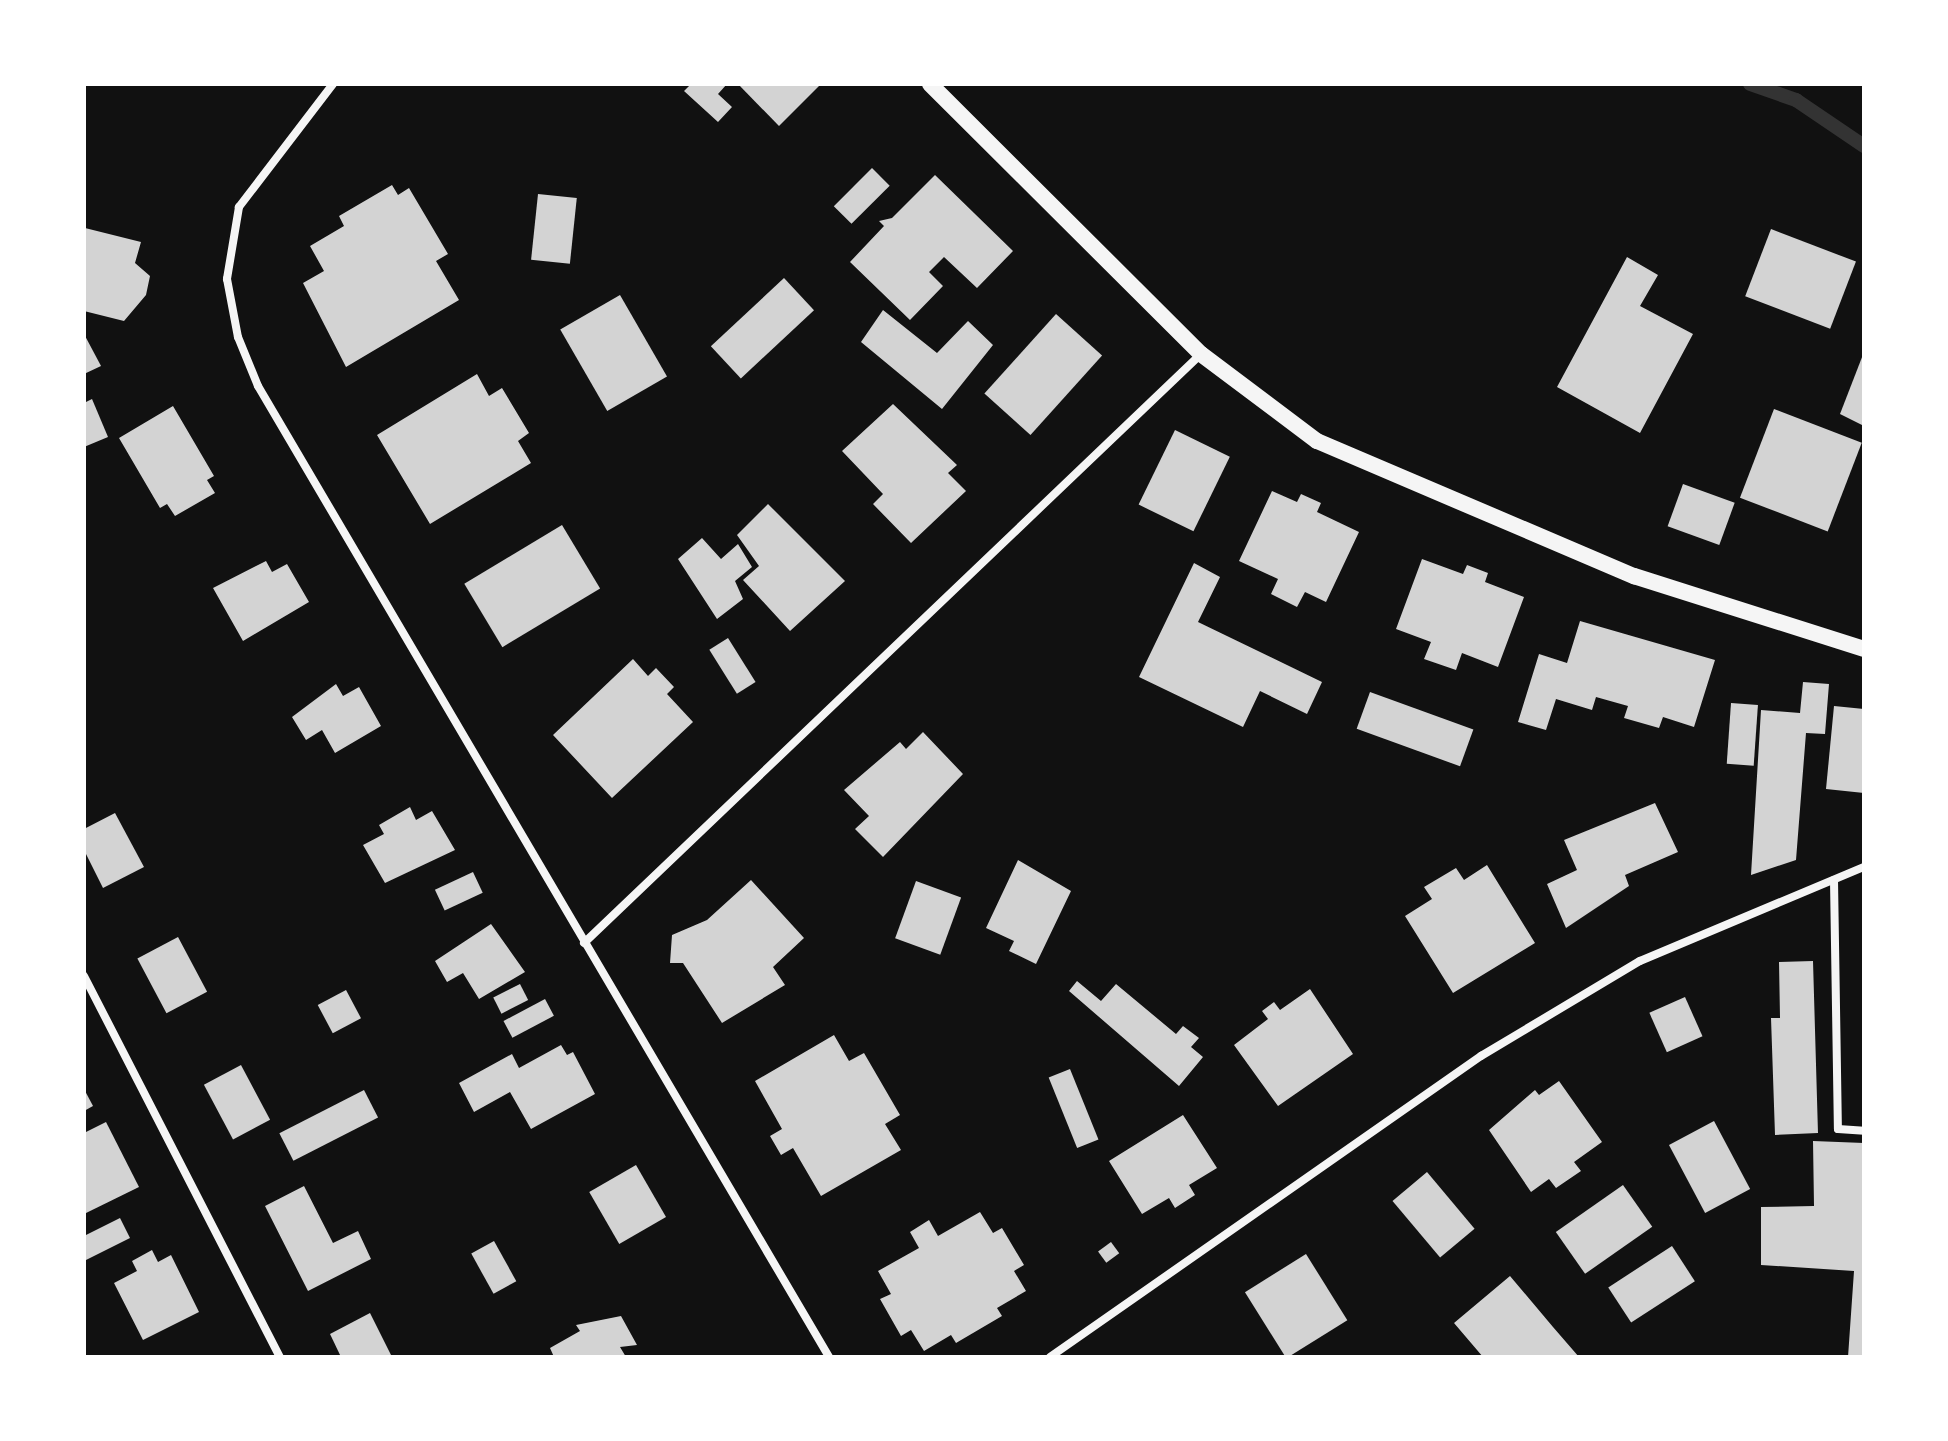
<!DOCTYPE html>
<style>
body{margin:0}
#map{position:relative;width:1948px;height:1441px;overflow:hidden;background:#111;font-family:Jost,sans-serif}
div>[style]{position:absolute}
[style*='--x']{left:calc(var(--x)*1px);top:calc(var(--y)*1px);width:calc(var(--w)*1px);rotate:calc(var(--a)*1deg)}
.stream>*{height:14px;margin:-7px;padding:0 7px;transform-origin:7px;border-radius:7px;background:#333}
.building>*{inset:0;background:#d3d3d3;transform-origin:0 0}
.minor>*{height:8px;margin:-4px;padding:0 4px;transform-origin:4px;border-radius:4px;background:#f5f5f5}
.secondary>*{height:16px;margin:-8px;padding:0 8px;transform-origin:8px;border-radius:8px;background:#f5f5f5}
span{translate:-50% -50%;white-space:nowrap;text-align:center;line-height:1.15;-webkit-text-stroke:7px #fff;paint-order:stroke}
.frame{position:absolute;inset:0;border:86px solid #fff;pointer-events:none}
</style>
<div id="map">
<div class="stream">
<div style="--x:1750;--y:84;--w:49;--a:19.2"></div>
<div style="--x:1796;--y:100;--w:82;--a:34.1"></div>
</div>
<div class="building">
<div style="clip-path:polygon(691px 84px,727px 84px,718px 94px,732px 107px,718px 122px,684px 91px)"></div>
<div style="clip-path:polygon(738px 84px,817px 84px,819px 86px,779px 126px)"></div>
<div style="left:872px;top:168px;width:25px;height:54px;rotate:45deg"></div>
<div style="clip-path:polygon(935px 175px,1013px 251px,977px 288px,944px 257px,929px 272px,943px 286px,910px 320px,850px 262px,884px 226px,879px 221px,892px 218px)"></div>
<div style="clip-path:polygon(392px 185px,398px 195px,409px 188px,448px 254px,436px 261px,459px 300px,346px 367px,303px 283px,324px 271px,310px 246px,344px 226px,339px 216px)"></div>
<div style="left:538px;top:194px;width:39px;height:66px;rotate:6deg"></div>
<div style="clip-path:polygon(85px 228px,141px 242px,135px 263px,150px 276px,146px 295px,124px 321px,84px 311px)"></div>
<div style="left:1771px;top:229px;width:91px;height:72px;rotate:21deg"></div>
<div style="clip-path:polygon(1627px 257px,1658px 275px,1640px 306px,1693px 334px,1640px 433px,1557px 387px)"></div>
<div style="left:784px;top:278px;width:44px;height:100px;rotate:47deg"></div>
<div style="left:620px;top:295px;width:94px;height:69px;rotate:60deg"></div>
<div style="clip-path:polygon(883px 310px,937px 353px,968px 321px,993px 345px,942px 409px,861px 342px)"></div>
<div style="left:1056px;top:314px;width:62px;height:107px;rotate:42deg"></div>
<div style="clip-path:polygon(84px 334px,101px 366px,84px 374px)"></div>
<div style="clip-path:polygon(1864px 352px,1864px 426px,1840px 414px)"></div>
<div style="clip-path:polygon(477px 374px,489px 396px,502px 388px,529px 433px,518px 441px,531px 463px,430px 524px,377px 435px)"></div>
<div style="clip-path:polygon(92px 399px,108px 437px,84px 447px,84px 403px)"></div>
<div style="clip-path:polygon(893px 404px,957px 465px,948px 473px,966px 491px,911px 543px,873px 504px,883px 494px,842px 451px)"></div>
<div style="clip-path:polygon(173px 406px,214px 476px,207px 480px,215px 493px,175px 516px,167px 504px,160px 508px,119px 438px)"></div>
<div style="left:1774px;top:409px;width:94px;height:95px;rotate:21deg"></div>
<div style="left:1175px;top:430px;width:61px;height:83px;rotate:26deg"></div>
<div style="left:1683px;top:484px;width:55px;height:45px;rotate:20deg"></div>
<div style="clip-path:polygon(1272px 491px,1297px 502px,1301px 494px,1321px 503px,1317px 512px,1359px 532px,1326px 602px,1305px 592px,1297px 607px,1271px 594px,1278px 579px,1239px 561px)"></div>
<div style="clip-path:polygon(768px 504px,845px 581px,790px 631px,743px 580px,759px 566px,737px 535px)"></div>
<div style="left:562px;top:525px;width:74px;height:114px;rotate:59deg"></div>
<div style="clip-path:polygon(702px 538px,721px 559px,738px 544px,752px 567px,735px 581px,743px 599px,717px 619px,678px 559px)"></div>
<div style="clip-path:polygon(1422px 559px,1463px 574px,1467px 565px,1488px 573px,1485px 582px,1524px 597px,1498px 667px,1462px 653px,1456px 670px,1424px 659px,1431px 642px,1396px 629px)"></div>
<div style="clip-path:polygon(266px 561px,272px 572px,287px 564px,309px 602px,243px 641px,213px 588px)"></div>
<div style="clip-path:polygon(1194px 563px,1220px 577px,1198px 622px,1322px 682px,1307px 714px,1260px 691px,1243px 727px,1139px 677px)"></div>
<div style="clip-path:polygon(1580px 621px,1715px 660px,1694px 727px,1663px 717px,1659px 728px,1624px 718px,1628px 706px,1596px 697px,1592px 710px,1556px 699px,1546px 730px,1518px 722px,1539px 654px,1567px 663px)"></div>
<div style="left:728px;top:638px;width:52px;height:22px;rotate:58deg"></div>
<div style="clip-path:polygon(633px 659px,648px 676px,656px 668px,674px 687px,667px 694px,693px 722px,612px 798px,553px 735px)"></div>
<div style="clip-path:polygon(1803px 682px,1829px 684px,1825px 734px,1806px 733px,1796px 860px,1751px 875px,1761px 710px,1800px 713px)"></div>
<div style="clip-path:polygon(336px 684px,343px 696px,359px 687px,381px 726px,335px 753px,322px 730px,306px 740px,292px 717px)"></div>
<div style="left:1370px;top:692px;width:110px;height:39px;rotate:20deg"></div>
<div style="left:1731px;top:703px;width:27px;height:61px;rotate:4deg"></div>
<div style="clip-path:polygon(1834px 706px,1864px 709px,1864px 793px,1826px 789px)"></div>
<div style="clip-path:polygon(923px 732px,963px 774px,883px 857px,855px 829px,869px 816px,844px 790px,900px 742px,906px 749px)"></div>
<div style="clip-path:polygon(1655px 803px,1678px 852px,1625px 875px,1629px 886px,1566px 928px,1547px 884px,1577px 870px,1564px 840px)"></div>
<div style="clip-path:polygon(410px 807px,416px 820px,432px 811px,455px 850px,385px 883px,363px 845px,384px 834px,379px 825px)"></div>
<div style="clip-path:polygon(115px 813px,144px 867px,103px 888px,84px 850px,84px 829px)"></div>
<div style="clip-path:polygon(1018px 860px,1071px 891px,1036px 964px,1009px 951px,1014px 941px,986px 928px)"></div>
<div style="clip-path:polygon(1487px 865px,1535px 943px,1453px 993px,1405px 916px,1432px 899px,1424px 887px,1456px 868px,1464px 880px)"></div>
<div style="left:473px;top:872px;width:23px;height:42px;rotate:65deg"></div>
<div style="clip-path:polygon(751px 880px,804px 938px,773px 967px,785px 985px,722px 1023px,683px 963px,670px 963px,672px 935px,707px 920px)"></div>
<div style="left:916px;top:881px;width:48px;height:61px;rotate:20deg"></div>
<div style="clip-path:polygon(491px 924px,525px 972px,479px 999px,463px 973px,447px 982px,435px 961px)"></div>
<div style="left:178px;top:937px;width:62px;height:46px;rotate:62deg"></div>
<div style="clip-path:polygon(1813px 961px,1818px 1133px,1775px 1135px,1771px 1018px,1780px 1018px,1779px 962px)"></div>
<div style="clip-path:polygon(1077px 981px,1101px 1001px,1116px 984px,1176px 1034px,1183px 1026px,1199px 1038px,1191px 1047px,1203px 1057px,1179px 1086px,1069px 991px)"></div>
<div style="left:520px;top:984px;width:18px;height:30px;rotate:63deg"></div>
<div style="clip-path:polygon(1310px 989px,1353px 1054px,1278px 1106px,1234px 1045px,1268px 1019px,1262px 1011px,1274px 1002px,1280px 1010px)"></div>
<div style="left:346px;top:990px;width:32px;height:32px;rotate:62deg"></div>
<div style="left:1685px;top:997px;width:43px;height:39px;rotate:66deg"></div>
<div style="left:545px;top:999px;width:19px;height:47px;rotate:62deg"></div>
<div style="clip-path:polygon(834px 1035px,849px 1061px,864px 1053px,900px 1115px,885px 1124px,901px 1150px,821px 1196px,793px 1148px,781px 1155px,770px 1136px,782px 1129px,755px 1081px)"></div>
<div style="clip-path:polygon(561px 1045px,567px 1055px,573px 1052px,595px 1094px,531px 1129px,510px 1092px,474px 1112px,459px 1083px,512px 1054px,519px 1068px)"></div>
<div style="left:241px;top:1065px;width:62px;height:42px;rotate:62deg"></div>
<div style="left:1070px;top:1069px;width:76px;height:23px;rotate:68deg"></div>
<div style="clip-path:polygon(1559px 1081px,1602px 1142px,1574px 1162px,1581px 1171px,1556px 1188px,1549px 1179px,1531px 1192px,1489px 1130px,1535px 1090px,1539px 1095px)"></div>
<div style="clip-path:polygon(84px 1089px,93px 1106px,84px 1111px)"></div>
<div style="left:364px;top:1090px;width:31px;height:95px;rotate:63deg"></div>
<div style="clip-path:polygon(1183px 1115px,1217px 1168px,1189px 1185px,1195px 1195px,1175px 1208px,1169px 1198px,1142px 1214px,1109px 1161px)"></div>
<div style="left:1714px;top:1121px;width:77px;height:51px;rotate:62deg"></div>
<div style="clip-path:polygon(106px 1122px,139px 1187px,84px 1214px,84px 1133px)"></div>
<div style="clip-path:polygon(1813px 1141px,1864px 1143px,1864px 1357px,1848px 1357px,1854px 1271px,1761px 1265px,1761px 1207px,1814px 1206px)"></div>
<div style="left:636px;top:1165px;width:60px;height:54px;rotate:60deg"></div>
<div style="left:1427px;top:1172px;width:74px;height:45px;rotate:50deg"></div>
<div style="left:1623px;top:1185px;width:51px;height:82px;rotate:55deg"></div>
<div style="clip-path:polygon(304px 1186px,333px 1243px,358px 1231px,371px 1259px,308px 1291px,265px 1206px)"></div>
<div style="clip-path:polygon(980px 1212px,993px 1233px,1002px 1228px,1024px 1265px,1014px 1271px,1026px 1291px,997px 1308px,1002px 1316px,956px 1343px,951px 1335px,924px 1351px,911px 1330px,901px 1336px,880px 1299px,891px 1294px,878px 1271px,919px 1248px,910px 1232px,929px 1220px,938px 1236px)"></div>
<div style="clip-path:polygon(120px 1218px,130px 1238px,84px 1261px,84px 1236px)"></div>
<div style="left:494px;top:1241px;width:46px;height:26px;rotate:61deg"></div>
<div style="left:1111px;top:1242px;width:14px;height:16px;rotate:54deg"></div>
<div style="left:1672px;top:1246px;width:42px;height:76px;rotate:57deg"></div>
<div style="clip-path:polygon(152px 1250px,158px 1262px,171px 1255px,199px 1312px,143px 1340px,114px 1283px,137px 1271px,132px 1261px)"></div>
<div style="left:1306px;top:1254px;width:78px;height:72px;rotate:58deg"></div>
<div style="clip-path:polygon(1510px 1276px,1553px 1327px,1579px 1357px,1483px 1357px,1454px 1323px)"></div>
<div style="clip-path:polygon(370px 1313px,392px 1357px,341px 1357px,330px 1334px)"></div>
<div style="clip-path:polygon(621px 1316px,637px 1345px,620px 1347px,626px 1357px,554px 1357px,550px 1348px,580px 1331px,576px 1325px)"></div>
</div>
<div class="minor">
<div style="--x:333;--y:84;--w:155;--a:127.4"></div>
<div style="--x:239;--y:207;--w:73;--a:99.5"></div>
<div style="--x:227;--y:279;--w:59;--a:79.3"></div>
<div style="--x:238;--y:337;--w:53;--a:67.8"></div>
<div style="--x:258;--y:386;--w:1126;--a:59.54"></div>
<div style="--x:1834;--y:880;--w:249;--a:89.1"></div>
<div style="--x:1838;--y:1129;--w:26;--a:4"></div>
<div style="--x:584;--y:943;--w:853;--a:-43.67"></div>
<div style="--x:84;--y:976;--w:428;--a:62.8"></div>
<div style="--x:1050;--y:1357;--w:526;--a:-34.93"></div>
<div style="--x:1481;--y:1056;--w:185;--a:-30.9"></div>
<div style="--x:1640;--y:961;--w:243;--a:-22.8"></div>
</div>
<div class="secondary">
<div style="--x:930;--y:84;--w:383;--a:44.9"></div>
<div style="--x:1201;--y:354;--w:145;--a:36.9"></div>
<div style="--x:1317;--y:441;--w:345;--a:23.1"></div>
<div style="--x:1634;--y:576;--w:241;--a:17.6"></div>
</div>
<div class="frame"></div>
</div>
